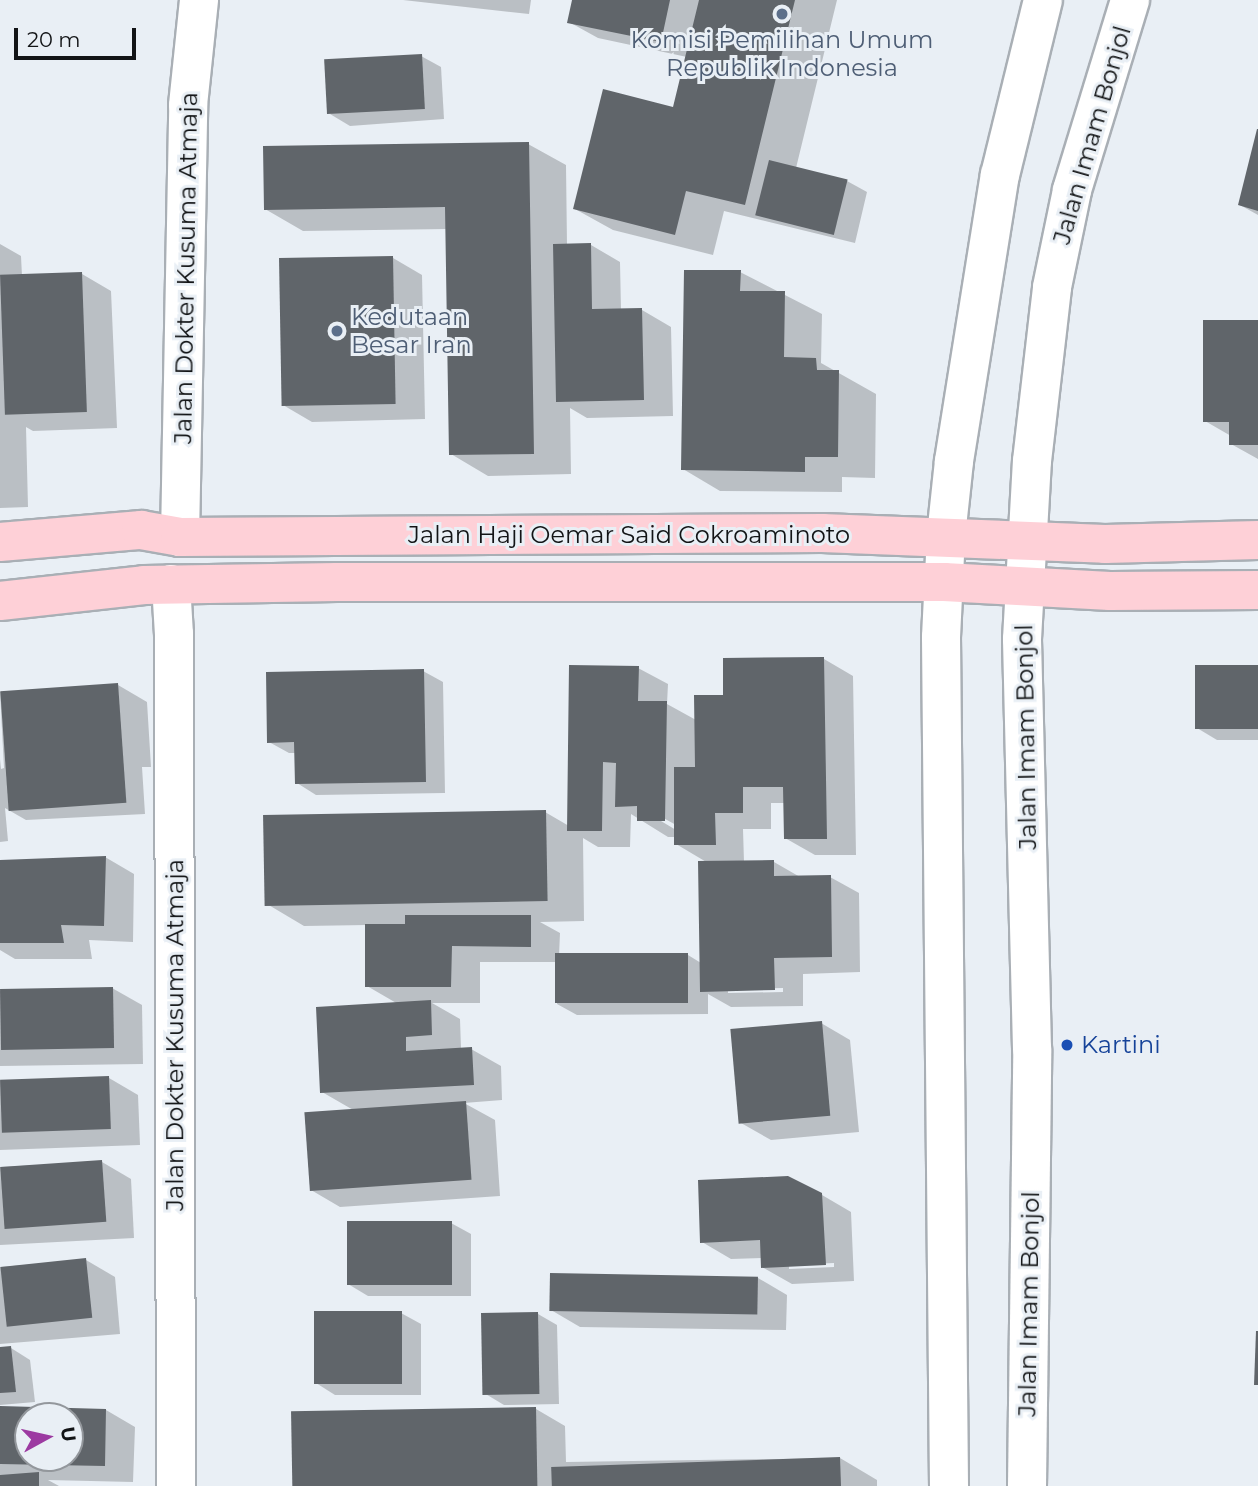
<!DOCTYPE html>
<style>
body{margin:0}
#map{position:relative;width:1258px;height:1486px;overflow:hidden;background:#e9eff5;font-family:Montserrat,sans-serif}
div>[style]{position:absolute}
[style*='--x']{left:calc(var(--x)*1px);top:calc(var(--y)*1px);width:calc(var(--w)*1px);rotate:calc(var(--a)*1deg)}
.shadow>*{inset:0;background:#0003}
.building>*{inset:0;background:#60656a;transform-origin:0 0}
.roads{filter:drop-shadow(2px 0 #a9afb5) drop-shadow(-2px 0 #a9afb5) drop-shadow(0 2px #a9afb5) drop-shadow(0 -2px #a9afb5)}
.street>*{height:38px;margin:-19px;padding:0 19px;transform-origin:19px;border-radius:19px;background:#fff}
.secondary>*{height:38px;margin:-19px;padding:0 19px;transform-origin:19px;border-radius:19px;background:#fff}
.primary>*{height:38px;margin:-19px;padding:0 19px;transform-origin:19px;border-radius:19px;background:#fed0d7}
.dots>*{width:19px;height:19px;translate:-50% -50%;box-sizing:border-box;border:4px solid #e9eff5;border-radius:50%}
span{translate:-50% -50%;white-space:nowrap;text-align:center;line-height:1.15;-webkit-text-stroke:6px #e9eff5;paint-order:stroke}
.service-label{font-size:24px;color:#4e5e75}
.left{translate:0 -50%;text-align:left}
.street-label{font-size:24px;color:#121416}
.transit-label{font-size:24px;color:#164399}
.north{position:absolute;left:14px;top:1402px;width:70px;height:70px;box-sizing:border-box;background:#e9eff5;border:2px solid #93979c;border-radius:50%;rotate:82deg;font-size:19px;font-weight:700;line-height:28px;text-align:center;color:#121416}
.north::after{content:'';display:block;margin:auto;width:24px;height:32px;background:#9c3aa1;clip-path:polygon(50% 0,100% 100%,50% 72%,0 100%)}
.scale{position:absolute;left:14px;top:28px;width:122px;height:32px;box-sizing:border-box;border:4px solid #121416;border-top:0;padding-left:9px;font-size:21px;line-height:24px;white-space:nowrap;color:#121416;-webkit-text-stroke:5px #e9eff5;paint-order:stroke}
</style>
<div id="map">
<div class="shadow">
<div style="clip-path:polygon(403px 0,531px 0,529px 14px)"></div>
<div style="clip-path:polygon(573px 0,837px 0,796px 168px,847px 181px,867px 192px,855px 243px,724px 211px,713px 255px,613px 230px,575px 209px,674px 109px,687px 57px,598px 38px,569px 22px)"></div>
<div style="clip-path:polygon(421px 56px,441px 67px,444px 119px,350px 126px,330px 114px)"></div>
<div style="clip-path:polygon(1258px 132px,1258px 215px,1240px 205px)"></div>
<div style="clip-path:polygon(528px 144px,566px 165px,567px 245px,591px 245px,620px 262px,621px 311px,642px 310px,671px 327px,673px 416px,587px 418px,570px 408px,571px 474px,488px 476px,451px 454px,447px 229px,303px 231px,265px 209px)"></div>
<div style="clip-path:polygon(0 244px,21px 256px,22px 276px,82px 274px,111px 291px,117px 428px,33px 431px,26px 427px,28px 507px,0 508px)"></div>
<div style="clip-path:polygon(393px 258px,422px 275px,425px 419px,312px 422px,283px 405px)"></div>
<div style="clip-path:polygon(740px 272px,822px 314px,821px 363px,876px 394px,875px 478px,842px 477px,842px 492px,720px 491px,683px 469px)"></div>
<div style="clip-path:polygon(1258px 322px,1258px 459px,1231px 444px,1231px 436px,1205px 421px)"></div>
<div style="clip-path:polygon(evenodd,824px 659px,853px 676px,856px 855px,815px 855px,785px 838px,785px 803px,771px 803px,771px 829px,743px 829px,744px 862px,774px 862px,800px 877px,830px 877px,859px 893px,860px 972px,803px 974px,803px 1006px,731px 1007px,708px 994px,708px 1014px,577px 1015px,557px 1004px,557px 962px,480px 962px,480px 1003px,432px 1003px,460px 1019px,461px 1049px,471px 1049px,501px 1066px,502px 1100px,464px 1103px,495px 1120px,500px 1196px,340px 1207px,311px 1190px,355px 1111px,322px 1092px,398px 1004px,367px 986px,367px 925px,304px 926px,267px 904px,545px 812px,569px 826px,638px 668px,668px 684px,667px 704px,696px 720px,725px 697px,824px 659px,631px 814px,668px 837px,676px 837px,676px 844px,708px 863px,701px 963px,688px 955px,559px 956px,560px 933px,540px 922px,584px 921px,583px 838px,598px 847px,630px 847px,631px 814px,824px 659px,658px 815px,676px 825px,676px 830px,656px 818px,658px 815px,824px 659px,783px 988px,783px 992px,728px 993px,728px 989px,783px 988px)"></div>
<div style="clip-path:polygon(1258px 666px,1258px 740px,1217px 740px,1197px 728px)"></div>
<div style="clip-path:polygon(423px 671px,443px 682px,445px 793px,316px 795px,297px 783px,296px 753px,289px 753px,269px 742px)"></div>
<div style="clip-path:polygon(118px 685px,147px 702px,151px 767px,142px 767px,145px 814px,26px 820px,5px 808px,8px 841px,0 842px,0 759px,1px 769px,4px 768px,0 692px)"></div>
<div style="clip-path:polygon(105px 857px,134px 874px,133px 942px,89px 940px,92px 959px,15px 959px,0 950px,0 862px)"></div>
<div style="clip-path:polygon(112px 988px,142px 1005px,143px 1064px,0 1066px,0 991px)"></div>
<div style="clip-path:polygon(821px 1023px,850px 1040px,859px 1132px,771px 1140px,741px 1123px)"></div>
<div style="clip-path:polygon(109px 1078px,138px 1095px,140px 1145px,0 1150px,0 1081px)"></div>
<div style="clip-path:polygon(102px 1162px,131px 1179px,134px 1238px,0 1245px,0 1167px)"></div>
<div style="clip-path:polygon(evenodd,822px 1195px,851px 1212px,854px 1281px,792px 1284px,762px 1267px,762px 1258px,731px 1259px,702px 1242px,822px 1195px,834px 1263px,834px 1267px,789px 1269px,789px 1265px,834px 1263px)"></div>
<div style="clip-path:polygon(451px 1223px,471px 1234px,471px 1296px,368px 1296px,348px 1284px)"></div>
<div style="clip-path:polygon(86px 1260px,115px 1277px,120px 1334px,0 1344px,0 1267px)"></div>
<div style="clip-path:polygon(758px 1278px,787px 1295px,786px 1330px,580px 1327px,551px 1310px)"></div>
<div style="clip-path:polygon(401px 1313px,421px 1324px,421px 1395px,335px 1395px,316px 1383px)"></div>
<div style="clip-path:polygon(538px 1314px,557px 1325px,559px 1404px,504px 1405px,484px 1393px)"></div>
<div style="clip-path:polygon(11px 1348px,30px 1360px,35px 1402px,0 1405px,0 1349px)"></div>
<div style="clip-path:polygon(evenodd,0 1408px,106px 1410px,135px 1427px,133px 1482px,48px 1480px,59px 1486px,0 1486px,0 1408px,28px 1416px,70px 1416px,70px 1458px,28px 1458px,28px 1416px)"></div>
<div style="clip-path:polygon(536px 1409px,565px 1426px,566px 1462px,840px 1458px,877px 1480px,877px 1486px,294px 1486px)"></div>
</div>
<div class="building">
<div style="clip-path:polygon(572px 0,670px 0,661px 42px,567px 23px)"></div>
<div style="clip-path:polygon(699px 0,795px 0,745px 205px,686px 191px,675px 235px,573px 209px,603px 89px,673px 107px)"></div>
<div style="left:422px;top:54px;width:55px;height:98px;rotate:87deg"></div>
<div style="clip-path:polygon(1257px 129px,1258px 129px,1258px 211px,1238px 205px)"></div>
<div style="clip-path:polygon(529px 142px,534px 454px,449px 455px,445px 207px,264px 210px,263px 146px)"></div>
<div style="left:769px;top:160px;width:81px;height:57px;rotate:14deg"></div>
<div style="clip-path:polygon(591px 243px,592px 309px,642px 308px,644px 400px,556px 402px,553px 244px)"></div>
<div style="left:393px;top:256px;width:148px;height:114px;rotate:89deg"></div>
<div style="clip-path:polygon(684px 270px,741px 270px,740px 291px,785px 291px,784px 357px,816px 358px,817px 370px,839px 370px,838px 457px,805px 457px,805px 472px,681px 470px)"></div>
<div style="left:82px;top:272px;width:140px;height:82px;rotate:88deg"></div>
<div style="clip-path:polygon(1203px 320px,1258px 320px,1258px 445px,1229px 445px,1229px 422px,1203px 422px)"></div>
<div style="clip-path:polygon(824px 657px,827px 839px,784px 839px,783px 787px,743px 787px,743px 813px,715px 813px,716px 845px,674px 845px,674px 767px,695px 767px,694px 695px,723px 695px,723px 658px)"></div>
<div style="clip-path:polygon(569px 665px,639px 666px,638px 701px,667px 701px,665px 821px,637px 821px,637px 806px,615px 807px,616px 763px,603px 762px,602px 831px,567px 831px)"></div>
<div style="left:1195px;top:665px;width:63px;height:64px"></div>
<div style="clip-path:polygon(424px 669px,426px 782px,295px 784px,294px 742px,267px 743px,266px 672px)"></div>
<div style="left:118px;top:683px;width:120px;height:118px;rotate:86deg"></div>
<div style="left:546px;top:810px;width:91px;height:283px;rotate:89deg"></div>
<div style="clip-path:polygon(106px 856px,104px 926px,61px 925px,64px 943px,0 943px,0 860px)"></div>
<div style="clip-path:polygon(774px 860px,774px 876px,831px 875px,832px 957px,774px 958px,775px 990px,700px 992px,698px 861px)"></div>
<div style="clip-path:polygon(405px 915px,531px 915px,531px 947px,452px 946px,451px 987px,365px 987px,365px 924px,405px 924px)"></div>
<div style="left:688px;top:953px;width:50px;height:133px;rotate:90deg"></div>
<div style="left:113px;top:987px;width:61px;height:113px;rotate:89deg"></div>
<div style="clip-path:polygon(431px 1000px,432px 1035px,406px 1037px,406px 1051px,472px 1047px,474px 1085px,320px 1093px,316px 1007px)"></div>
<div style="left:822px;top:1021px;width:95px;height:92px;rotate:85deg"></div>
<div style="left:109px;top:1076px;width:53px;height:109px;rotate:88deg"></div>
<div style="left:466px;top:1101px;width:79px;height:162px;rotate:86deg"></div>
<div style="left:102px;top:1160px;width:62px;height:102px;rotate:86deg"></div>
<div style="clip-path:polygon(788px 1176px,822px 1193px,826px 1265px,761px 1268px,760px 1240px,700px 1243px,698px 1180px)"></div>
<div style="left:347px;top:1221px;width:105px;height:64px"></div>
<div style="left:86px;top:1258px;width:60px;height:86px;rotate:84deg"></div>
<div style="left:550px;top:1273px;width:208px;height:38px;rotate:1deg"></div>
<div style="left:314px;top:1311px;width:88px;height:73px"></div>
<div style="left:538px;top:1312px;width:82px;height:57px;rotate:89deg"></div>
<div style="clip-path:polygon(1256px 1331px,1258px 1331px,1258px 1385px,1254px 1385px)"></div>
<div style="clip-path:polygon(11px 1346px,16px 1392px,0 1393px,0 1347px)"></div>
<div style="clip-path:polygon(evenodd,0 1406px,106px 1409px,105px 1466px,0 1464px,0 1406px,28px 1416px,70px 1416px,70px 1458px,28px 1458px,28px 1416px)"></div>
<div style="left:536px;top:1407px;width:79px;height:245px;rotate:89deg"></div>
<div style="left:840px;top:1457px;width:29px;height:289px;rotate:88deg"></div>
<div style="clip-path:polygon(39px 1472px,39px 1486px,0 1486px,0 1475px)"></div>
</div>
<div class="roads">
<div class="street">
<div style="--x:180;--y:537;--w:432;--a:-88.9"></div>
<div style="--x:188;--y:105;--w:106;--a:-84"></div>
</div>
<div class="secondary">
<div style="--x:171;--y:584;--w:50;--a:86.6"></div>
<div style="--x:174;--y:634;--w:852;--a:89.87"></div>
<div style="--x:949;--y:1486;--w:849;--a:-90.54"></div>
<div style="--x:941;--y:637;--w:101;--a:-87.2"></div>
<div style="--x:946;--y:536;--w:75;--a:-83.9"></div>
<div style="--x:954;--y:461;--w:290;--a:-80.9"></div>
<div style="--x:1000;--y:175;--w:180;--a:-76.2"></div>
<div style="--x:1027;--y:1486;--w:437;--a:-89.3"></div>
<div style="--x:1032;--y:1049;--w:410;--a:-91.4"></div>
<div style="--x:1022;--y:639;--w:178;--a:-86.8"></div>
<div style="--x:1032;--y:461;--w:175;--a:-83.4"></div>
<div style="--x:1052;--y:287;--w:99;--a:-78.3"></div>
<div style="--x:1072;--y:190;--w:199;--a:-73"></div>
</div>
<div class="primary">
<div style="--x:0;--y:542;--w:142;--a:-4.9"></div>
<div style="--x:141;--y:530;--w:40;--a:10"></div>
<div style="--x:180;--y:537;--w:642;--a:-0.36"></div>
<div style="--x:822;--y:533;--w:283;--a:2.2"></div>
<div style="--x:1105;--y:544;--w:153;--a:-1.5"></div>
<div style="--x:0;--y:601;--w:145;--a:-6.3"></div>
<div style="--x:144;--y:585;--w:193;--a:-0.9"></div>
<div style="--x:337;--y:582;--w:607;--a:0"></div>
<div style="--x:944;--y:582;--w:166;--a:3.1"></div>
<div style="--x:1110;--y:591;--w:148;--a:-0.4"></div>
</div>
</div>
<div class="dots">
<div style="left:782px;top:14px;background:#5c6f8a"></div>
<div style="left:337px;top:331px;background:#5c6f8a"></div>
<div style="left:1067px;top:1045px;background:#1a4fb4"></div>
</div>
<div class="service-label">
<span style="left:782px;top:54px">Komisi Pemilihan Umum<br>Republik Indonesia</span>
<span class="left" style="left:351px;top:331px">Kedutaan<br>Besar Iran</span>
</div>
<div class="street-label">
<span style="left:1092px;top:135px;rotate:-74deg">Jalan Imam Bonjol</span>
<span style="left:186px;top:268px;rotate:-89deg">Jalan Dokter Kusuma Atmaja</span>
<span style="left:629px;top:535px">Jalan Haji Oemar Said Cokroaminoto</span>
<span style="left:1026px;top:737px;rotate:-91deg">Jalan Imam Bonjol</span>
<span style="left:175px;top:1035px;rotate:-90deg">Jalan Dokter Kusuma Atmaja</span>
<span style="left:1029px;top:1304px;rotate:-89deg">Jalan Imam Bonjol</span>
</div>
<div class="transit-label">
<span class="left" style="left:1081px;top:1045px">Kartini</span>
</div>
<div class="north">U</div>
<div class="scale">20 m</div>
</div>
